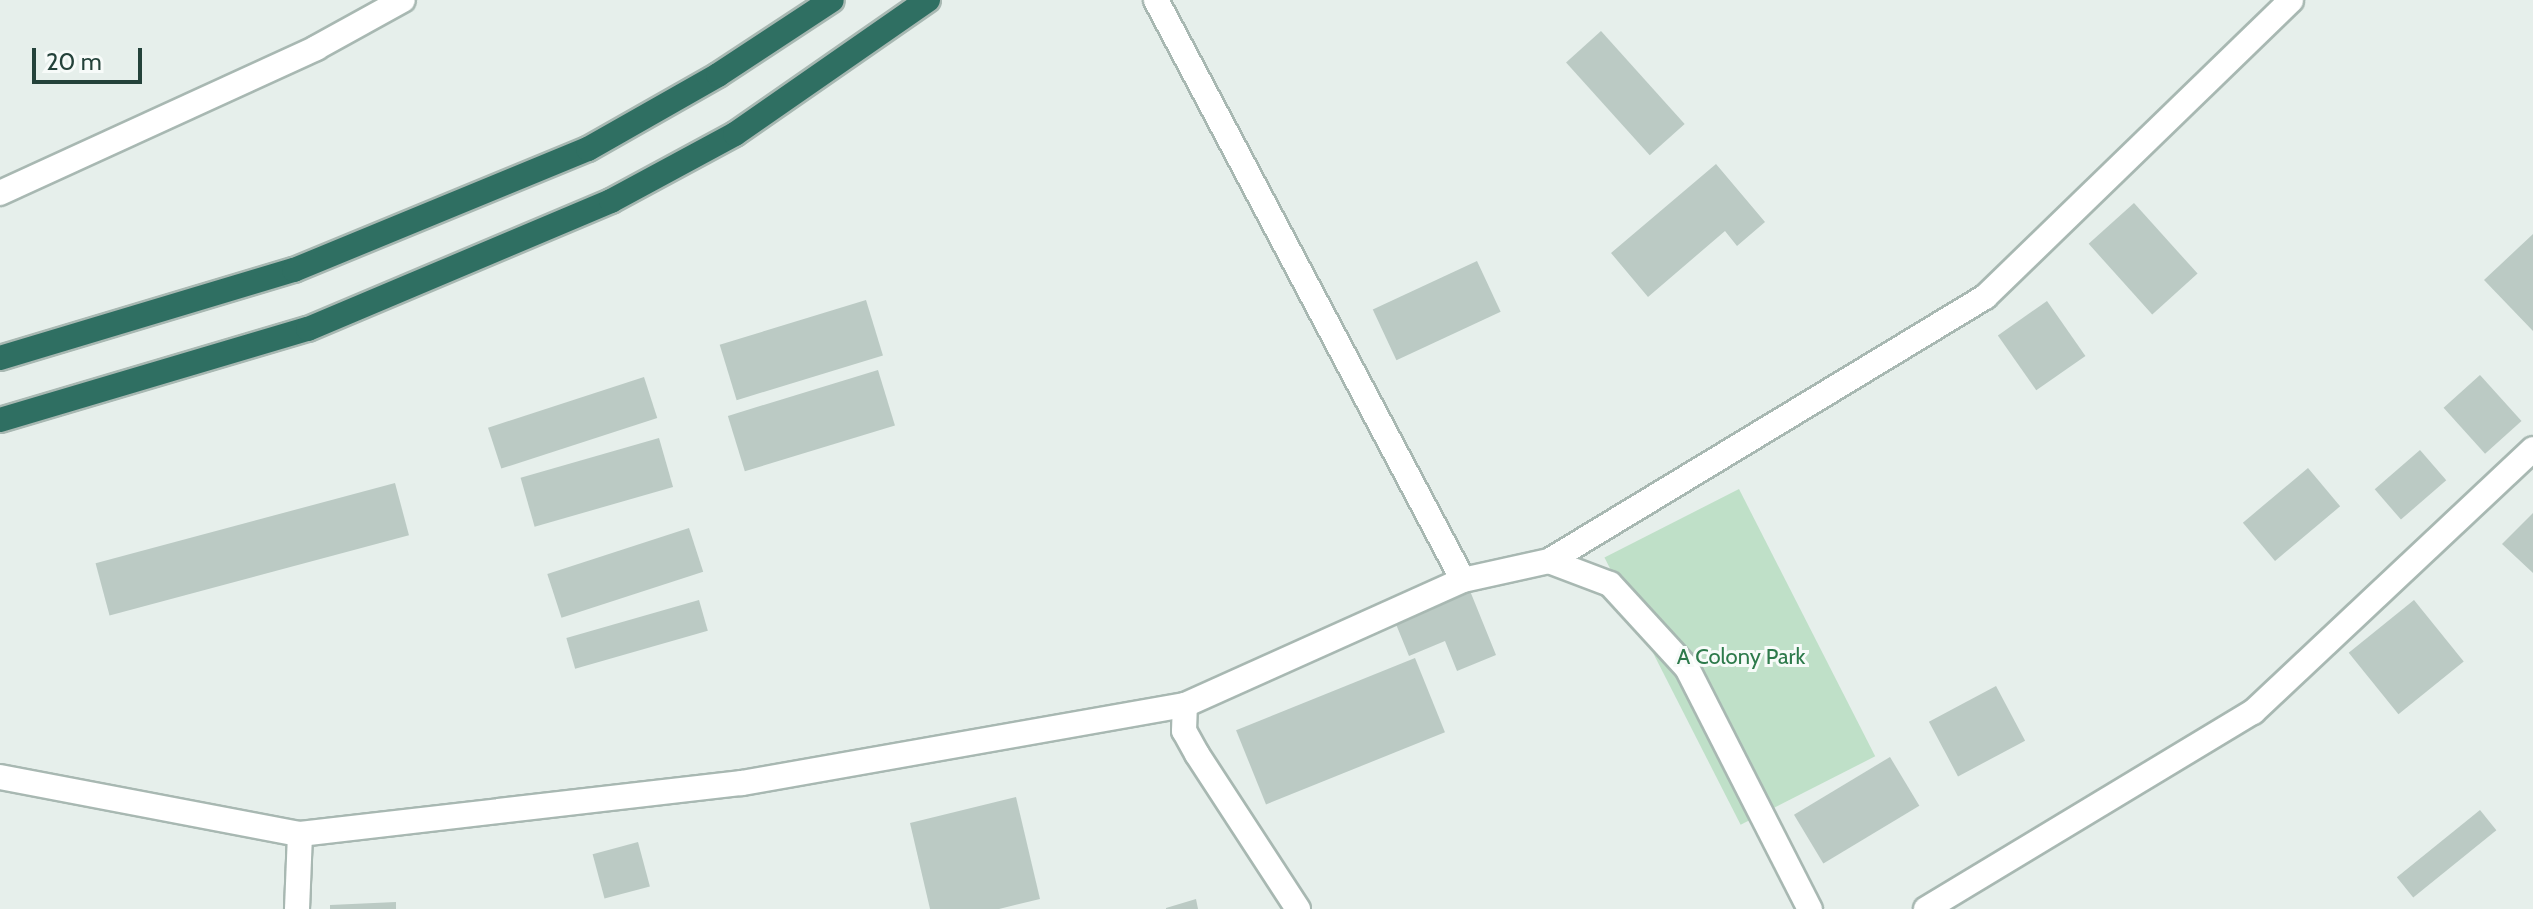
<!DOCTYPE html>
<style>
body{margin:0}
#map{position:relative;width:2533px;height:909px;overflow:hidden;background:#e6efeb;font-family:Cabin,sans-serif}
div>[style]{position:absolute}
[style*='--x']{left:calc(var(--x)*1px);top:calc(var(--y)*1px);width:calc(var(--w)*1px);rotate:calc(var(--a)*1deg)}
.green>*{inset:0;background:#bfe0c8;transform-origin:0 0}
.building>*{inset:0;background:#bbcac4;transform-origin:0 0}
.roads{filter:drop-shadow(2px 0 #a8b8b2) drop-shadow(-2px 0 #a8b8b2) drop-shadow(0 2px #a8b8b2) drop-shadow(0 -2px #a8b8b2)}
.street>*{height:24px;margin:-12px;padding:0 12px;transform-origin:12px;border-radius:12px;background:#fff}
.highway>*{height:24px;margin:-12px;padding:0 12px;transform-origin:12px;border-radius:12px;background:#2f6f62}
span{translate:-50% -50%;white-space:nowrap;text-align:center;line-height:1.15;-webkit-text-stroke:6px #f7fbf9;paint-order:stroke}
.park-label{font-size:22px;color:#2d7a4b}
.scale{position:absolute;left:32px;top:48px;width:110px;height:36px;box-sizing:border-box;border:4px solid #24423a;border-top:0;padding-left:10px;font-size:24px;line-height:28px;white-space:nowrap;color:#24423a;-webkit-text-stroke:6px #f7fbf9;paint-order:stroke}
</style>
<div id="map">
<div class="green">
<div style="left:1739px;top:489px;width:300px;height:151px;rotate:63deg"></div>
</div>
<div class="building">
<div style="left:1601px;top:31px;width:125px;height:47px;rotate:48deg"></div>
<div style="clip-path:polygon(1716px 164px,1765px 222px,1737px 246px,1725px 231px,1648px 297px,1611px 253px)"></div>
<div style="left:2134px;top:203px;width:95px;height:61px;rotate:48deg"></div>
<div style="clip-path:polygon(2533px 234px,2533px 331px,2484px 280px)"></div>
<div style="left:1477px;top:261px;width:56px;height:115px;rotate:65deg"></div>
<div style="left:866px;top:300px;width:58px;height:153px;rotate:73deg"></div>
<div style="left:2047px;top:301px;width:67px;height:60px;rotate:55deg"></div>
<div style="left:878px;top:370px;width:58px;height:157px;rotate:73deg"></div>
<div style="left:2480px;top:375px;width:62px;height:49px;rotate:48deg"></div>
<div style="left:644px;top:377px;width:43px;height:164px;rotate:72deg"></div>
<div style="left:659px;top:438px;width:51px;height:144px;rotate:74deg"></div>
<div style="left:2420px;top:450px;width:40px;height:60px;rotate:49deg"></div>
<div style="left:2308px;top:468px;width:50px;height:85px;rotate:50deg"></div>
<div style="left:395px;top:483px;width:54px;height:310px;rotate:75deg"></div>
<div style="clip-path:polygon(2533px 513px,2533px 573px,2502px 544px)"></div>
<div style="left:689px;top:528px;width:46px;height:149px;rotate:72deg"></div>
<div style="clip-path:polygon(1466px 581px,1496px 655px,1457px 671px,1445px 641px,1409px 656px,1391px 612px)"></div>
<div style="left:699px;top:600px;width:32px;height:138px;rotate:74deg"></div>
<div style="left:2414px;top:600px;width:79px;height:84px;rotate:51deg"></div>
<div style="left:1415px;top:658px;width:80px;height:193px;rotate:68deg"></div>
<div style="left:1996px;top:686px;width:62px;height:76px;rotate:62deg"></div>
<div style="left:1890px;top:757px;width:57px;height:112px;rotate:59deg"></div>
<div style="clip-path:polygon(1016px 797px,1040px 899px,999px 909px,930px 909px,910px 823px)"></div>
<div style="left:2480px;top:810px;width:26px;height:107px;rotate:51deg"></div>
<div style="left:638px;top:842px;width:46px;height:47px;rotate:75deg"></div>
<div style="clip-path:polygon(1196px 899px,1198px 909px,1166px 909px,1166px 908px)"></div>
<div style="clip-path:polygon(396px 902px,396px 909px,330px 909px,330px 905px)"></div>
</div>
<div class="roads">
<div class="street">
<div style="--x:1156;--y:0;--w:656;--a:62.11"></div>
<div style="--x:0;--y:193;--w:348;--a:-24.6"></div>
<div style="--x:316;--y:48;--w:99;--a:-28.9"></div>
<div style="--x:1549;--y:561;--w:510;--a:-31.2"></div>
<div style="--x:1985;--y:297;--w:426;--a:-44.1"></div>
<div style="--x:0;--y:777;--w:305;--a:10.8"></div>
<div style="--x:300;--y:834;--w:445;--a:-6.6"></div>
<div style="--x:742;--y:783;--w:450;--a:-10"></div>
<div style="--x:297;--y:909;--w:75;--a:-87.7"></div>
<div style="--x:1298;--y:909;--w:185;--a:-123.1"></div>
<div style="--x:1197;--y:754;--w:26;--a:-119"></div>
<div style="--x:1184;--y:731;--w:26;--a:-88"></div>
<div style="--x:1185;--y:705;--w:305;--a:-24.2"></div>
<div style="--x:1463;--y:580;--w:88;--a:-12.5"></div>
<div style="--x:1549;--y:561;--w:65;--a:20.7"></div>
<div style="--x:1610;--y:584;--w:114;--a:47.5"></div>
<div style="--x:1687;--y:668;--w:271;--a:63"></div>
<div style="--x:1926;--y:909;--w:382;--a:-31.1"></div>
<div style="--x:2253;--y:712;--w:384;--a:-43.2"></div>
</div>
<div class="highway">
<div style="--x:0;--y:358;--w:307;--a:-16.7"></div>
<div style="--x:294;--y:270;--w:318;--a:-22.4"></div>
<div style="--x:588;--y:149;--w:150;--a:-29.6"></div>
<div style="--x:718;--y:75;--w:136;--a:-33.3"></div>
<div style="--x:0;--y:420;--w:321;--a:-16.5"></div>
<div style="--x:308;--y:329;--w:329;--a:-22.9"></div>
<div style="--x:611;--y:201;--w:141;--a:-28.4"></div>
<div style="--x:735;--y:134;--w:235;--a:-34.8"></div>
</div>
</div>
<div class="park-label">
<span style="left:1741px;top:657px">A Colony Park</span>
</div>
<div class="scale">20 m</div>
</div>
